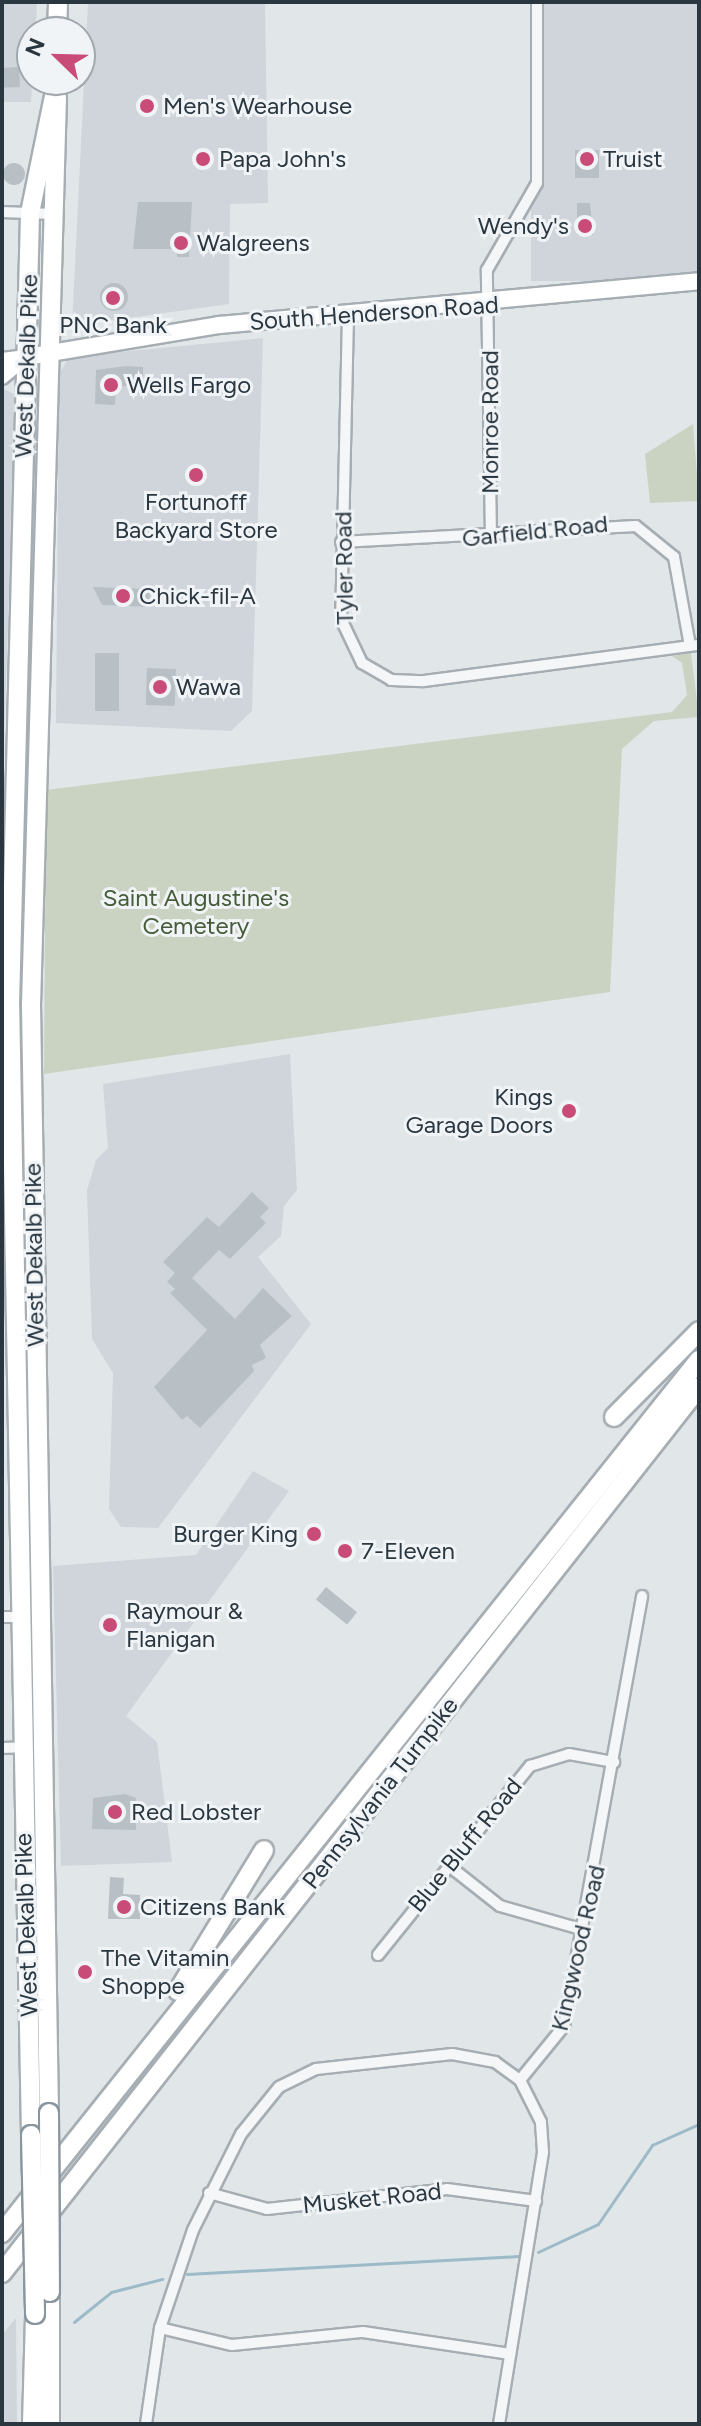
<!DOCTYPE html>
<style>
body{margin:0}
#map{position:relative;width:701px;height:2426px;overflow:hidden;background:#e1e6e9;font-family:Figtree,sans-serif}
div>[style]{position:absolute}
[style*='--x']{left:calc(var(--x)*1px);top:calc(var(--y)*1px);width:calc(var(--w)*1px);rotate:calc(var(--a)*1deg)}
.built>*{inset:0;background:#cfd5db;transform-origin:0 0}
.green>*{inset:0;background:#cad3c2}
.stream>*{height:3px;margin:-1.5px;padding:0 1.5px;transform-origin:1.5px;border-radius:1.5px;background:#9dbac8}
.building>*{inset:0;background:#b8c0c6;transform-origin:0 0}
.round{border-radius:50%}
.roads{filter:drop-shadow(2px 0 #a6aeb3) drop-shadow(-2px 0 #a6aeb3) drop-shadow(0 2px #a6aeb3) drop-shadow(0 -2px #a6aeb3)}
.street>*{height:10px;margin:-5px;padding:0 5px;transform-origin:5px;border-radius:5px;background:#f4f6f8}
.secondary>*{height:14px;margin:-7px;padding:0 7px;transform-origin:7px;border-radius:7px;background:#fff}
.primary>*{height:16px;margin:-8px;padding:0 8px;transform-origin:8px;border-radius:8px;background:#fff}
.highway>*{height:18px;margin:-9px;padding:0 9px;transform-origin:9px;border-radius:9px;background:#fff}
.bridges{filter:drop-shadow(2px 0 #89969f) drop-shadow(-2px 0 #89969f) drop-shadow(0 2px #89969f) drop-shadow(0 -2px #89969f)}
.highway-bridge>*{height:18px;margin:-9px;padding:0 9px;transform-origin:9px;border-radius:9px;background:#fff}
.dots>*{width:22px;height:22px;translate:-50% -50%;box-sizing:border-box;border:4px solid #f1f4f7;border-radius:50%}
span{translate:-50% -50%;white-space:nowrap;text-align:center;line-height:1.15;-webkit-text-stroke:6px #f1f4f7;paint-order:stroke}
.poi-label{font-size:24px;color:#2a3740}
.left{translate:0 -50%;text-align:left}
.right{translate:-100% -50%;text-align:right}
.street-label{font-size:24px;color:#2a3740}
.park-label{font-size:24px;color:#465b38}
.frame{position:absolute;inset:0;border:4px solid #2a3740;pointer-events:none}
.north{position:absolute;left:16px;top:16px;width:80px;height:80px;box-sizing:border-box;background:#f1f4f7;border:2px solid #a1a8ae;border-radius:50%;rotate:293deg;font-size:22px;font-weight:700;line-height:32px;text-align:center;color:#2a3740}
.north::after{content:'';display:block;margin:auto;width:28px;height:36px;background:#c94b77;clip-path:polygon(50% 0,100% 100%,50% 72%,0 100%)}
</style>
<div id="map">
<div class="built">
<div style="clip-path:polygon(2px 2px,37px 2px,31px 102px,2px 102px)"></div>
<div style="clip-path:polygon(88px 2px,265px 2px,268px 203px,230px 204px,229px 304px,72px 326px)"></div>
<div style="left:531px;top:2px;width:168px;height:279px"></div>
<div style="clip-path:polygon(263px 338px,252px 711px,231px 731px,56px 723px,59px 374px,69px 357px)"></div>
<div style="clip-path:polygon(2px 388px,16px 395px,2px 797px)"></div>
<div style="clip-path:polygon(290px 1054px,297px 1190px,284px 1206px,281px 1236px,258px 1257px,311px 1324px,158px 1528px,121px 1527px,109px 1509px,113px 1373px,92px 1339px,87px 1190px,96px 1160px,108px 1148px,103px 1084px)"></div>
<div style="clip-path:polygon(253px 1471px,289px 1491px,126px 1716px,157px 1742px,172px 1862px,61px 1866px,53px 1566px,196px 1555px)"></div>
<div style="clip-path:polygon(16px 2318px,17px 2424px,2px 2424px,2px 2335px)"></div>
</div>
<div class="green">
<div style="clip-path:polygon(693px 424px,699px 501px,650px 503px,645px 454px)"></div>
<div style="clip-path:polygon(691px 653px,699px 717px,654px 721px,622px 749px,610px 992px,44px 1074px,46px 790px,672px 712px,687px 695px,682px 663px,672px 656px)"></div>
</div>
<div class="stream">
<div style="--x:538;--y:2252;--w:66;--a:-25"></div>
<div style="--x:598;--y:2224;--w:96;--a:-55.6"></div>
<div style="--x:652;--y:2145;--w:51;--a:-24.1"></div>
<div style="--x:187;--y:2274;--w:331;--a:-3.1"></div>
<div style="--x:74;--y:2322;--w:48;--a:-39"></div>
<div style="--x:111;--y:2292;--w:53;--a:-14.3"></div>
</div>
<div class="building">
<div style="left:19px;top:67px;width:20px;height:17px;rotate:87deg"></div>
<div style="left:575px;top:150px;width:24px;height:28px"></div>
<div class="round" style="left:3px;top:163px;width:22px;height:22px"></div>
<div style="clip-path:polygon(138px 202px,192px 202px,189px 257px,177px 257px,177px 249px,133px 249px)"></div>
<div style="clip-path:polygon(577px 203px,590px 203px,593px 235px,577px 235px)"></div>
<div class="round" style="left:100px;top:283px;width:28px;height:28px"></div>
<div style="clip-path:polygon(126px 366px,143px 367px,143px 382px,116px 388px,115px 405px,95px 404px,96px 370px)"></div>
<div style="clip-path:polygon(93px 587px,150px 589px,149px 607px,102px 605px)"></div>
<div style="left:95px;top:653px;width:24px;height:58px"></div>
<div style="left:147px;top:668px;width:29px;height:37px;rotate:2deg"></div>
<div style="clip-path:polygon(252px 1192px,269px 1208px,260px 1217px,266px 1223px,230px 1259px,219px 1250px,192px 1278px,235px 1319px,263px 1288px,292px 1316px,260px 1345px,266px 1358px,252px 1365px,254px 1371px,200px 1428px,187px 1416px,182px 1420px,154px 1387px,207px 1330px,170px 1293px,175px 1289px,167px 1282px,175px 1273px,163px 1262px,207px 1217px,219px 1227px)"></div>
<div style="left:326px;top:1587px;width:40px;height:16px;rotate:39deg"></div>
<div style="clip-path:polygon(125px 1794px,136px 1798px,136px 1830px,92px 1829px,93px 1798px)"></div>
<div style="clip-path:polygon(110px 1877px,124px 1878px,123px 1894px,140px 1895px,140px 1919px,108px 1919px)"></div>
</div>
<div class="roads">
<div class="street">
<div style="--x:2;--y:212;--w:52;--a:2.2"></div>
<div style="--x:348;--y:316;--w:303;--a:91.3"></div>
<div style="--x:341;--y:619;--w:49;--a:64.5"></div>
<div style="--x:362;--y:663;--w:34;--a:30"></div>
<div style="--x:391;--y:680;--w:33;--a:2"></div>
<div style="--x:424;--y:681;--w:277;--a:-7.5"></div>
<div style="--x:491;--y:538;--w:268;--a:-90.9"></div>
<div style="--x:487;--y:270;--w:100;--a:-60.1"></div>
<div style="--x:537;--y:183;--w:181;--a:-90"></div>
<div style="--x:341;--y:542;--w:295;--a:-3.1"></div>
<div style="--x:636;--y:526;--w:49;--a:39.2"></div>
<div style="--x:674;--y:557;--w:90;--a:79.8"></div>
<div style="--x:2;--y:1617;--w:19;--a:0"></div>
<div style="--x:2;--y:1748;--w:25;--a:-2"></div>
<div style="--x:448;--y:1865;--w:66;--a:38.3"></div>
<div style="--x:500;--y:1906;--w:84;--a:15.9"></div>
<div style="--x:378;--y:1955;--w:243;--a:-51.2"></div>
<div style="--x:530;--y:1766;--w:41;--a:-17.1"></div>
<div style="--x:569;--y:1754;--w:46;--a:10.1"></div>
<div style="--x:209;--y:2193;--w:60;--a:15.4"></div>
<div style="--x:267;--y:2209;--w:181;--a:-6.3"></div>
<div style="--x:447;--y:2189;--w:90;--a:7.7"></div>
<div style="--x:160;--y:2328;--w:74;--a:13.3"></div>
<div style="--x:232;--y:2345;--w:132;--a:-5.7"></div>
<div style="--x:363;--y:2332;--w:149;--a:8.5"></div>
<div style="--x:146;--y:2424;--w:97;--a:-81.7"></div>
<div style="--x:160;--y:2328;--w:103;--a:-71.4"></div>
<div style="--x:193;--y:2230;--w:107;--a:-63.4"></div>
<div style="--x:241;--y:2134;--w:60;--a:-51"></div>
<div style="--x:279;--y:2087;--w:41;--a:-25.9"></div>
<div style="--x:316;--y:2069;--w:137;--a:-6.3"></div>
<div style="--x:452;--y:2054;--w:44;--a:10.5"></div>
<div style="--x:495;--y:2062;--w:31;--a:36"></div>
<div style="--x:499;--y:2424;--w:276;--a:-80.8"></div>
<div style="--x:543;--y:2152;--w:30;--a:-94"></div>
<div style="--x:541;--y:2122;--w:47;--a:-116.6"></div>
<div style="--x:520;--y:2080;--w:70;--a:-50.8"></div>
<div style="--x:564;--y:2026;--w:437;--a:-79.7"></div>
</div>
<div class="secondary">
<div style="--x:2;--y:360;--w:23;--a:-7"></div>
<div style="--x:2;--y:377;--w:31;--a:-40"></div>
</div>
<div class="primary">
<div style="--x:26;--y:357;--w:196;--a:-9.4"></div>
<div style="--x:219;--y:325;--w:482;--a:-5.2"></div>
</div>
<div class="highway">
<div style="--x:57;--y:32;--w:30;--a:-88"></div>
<div style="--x:614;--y:1417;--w:121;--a:-45.3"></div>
<div style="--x:178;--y:1991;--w:165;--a:-58.6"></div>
<div style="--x:49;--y:2113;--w:1108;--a:-90.93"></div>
<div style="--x:31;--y:1005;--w:908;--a:-88.36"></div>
<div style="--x:31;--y:2135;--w:1130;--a:-91.06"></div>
<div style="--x:10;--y:1005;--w:792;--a:-88.55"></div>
<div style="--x:30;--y:213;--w:130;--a:-78.4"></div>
<div style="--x:2;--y:2233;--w:1117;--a:-51.4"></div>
<div style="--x:2;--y:2273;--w:1127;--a:-51.81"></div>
<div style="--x:50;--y:2292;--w:132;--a:90"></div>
<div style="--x:32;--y:2424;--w:110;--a:-88.4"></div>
</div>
</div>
<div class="bridges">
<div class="highway-bridge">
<div style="--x:49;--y:2113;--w:179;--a:89.7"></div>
<div style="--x:31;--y:2135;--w:179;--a:88.7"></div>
</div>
</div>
<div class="dots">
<div style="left:147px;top:106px;background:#c94b77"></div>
<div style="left:203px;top:159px;background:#c94b77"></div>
<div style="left:587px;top:159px;background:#c94b77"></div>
<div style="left:585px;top:226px;background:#c94b77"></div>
<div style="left:181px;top:243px;background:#c94b77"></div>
<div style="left:113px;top:298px;background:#c94b77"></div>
<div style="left:111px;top:385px;background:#c94b77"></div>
<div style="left:196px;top:475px;background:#c94b77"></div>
<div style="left:123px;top:596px;background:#c94b77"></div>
<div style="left:160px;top:687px;background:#c94b77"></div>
<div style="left:569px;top:1111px;background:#c94b77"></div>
<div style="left:314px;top:1534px;background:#c94b77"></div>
<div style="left:345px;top:1551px;background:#c94b77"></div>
<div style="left:110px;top:1625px;background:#c94b77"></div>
<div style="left:115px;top:1812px;background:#c94b77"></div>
<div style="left:124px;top:1907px;background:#c94b77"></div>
<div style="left:85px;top:1972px;background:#c94b77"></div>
</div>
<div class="poi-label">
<span class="left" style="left:163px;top:106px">Men's Wearhouse</span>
<span class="left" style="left:219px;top:159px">Papa John's</span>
<span class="left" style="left:603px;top:159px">Truist</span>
<span class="right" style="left:569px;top:226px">Wendy's</span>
<span class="left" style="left:197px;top:243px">Walgreens</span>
<span style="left:113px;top:325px">PNC Bank</span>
<span class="left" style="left:127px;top:385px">Wells Fargo</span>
<span style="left:196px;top:516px">Fortunoff<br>Backyard Store</span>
<span class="left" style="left:139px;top:596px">Chick-fil-A</span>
<span class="left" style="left:176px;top:687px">Wawa</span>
<span class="right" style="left:553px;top:1111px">Kings<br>Garage Doors</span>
<span class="right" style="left:298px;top:1534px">Burger King</span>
<span class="left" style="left:361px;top:1551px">7-Eleven</span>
<span class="left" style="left:126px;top:1625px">Raymour &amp;<br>Flanigan</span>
<span class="left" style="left:131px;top:1812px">Red Lobster</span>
<span class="left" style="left:140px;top:1907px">Citizens Bank</span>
<span class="left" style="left:101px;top:1972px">The Vitamin<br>Shoppe</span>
</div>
<div class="street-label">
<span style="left:374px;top:313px;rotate:-4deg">South Henderson Road</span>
<span style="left:26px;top:366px;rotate:-88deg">West Dekalb Pike</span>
<span style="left:490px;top:422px;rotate:-90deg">Monroe Road</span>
<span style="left:535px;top:531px;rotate:-6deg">Garfield Road</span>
<span style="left:344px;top:568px;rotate:-91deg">Tyler Road</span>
<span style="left:34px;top:1255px;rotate:-91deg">West Dekalb Pike</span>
<span style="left:380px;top:1793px;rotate:-52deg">Pennsylvania Turnpike</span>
<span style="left:465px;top:1845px;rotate:-51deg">Blue Bluff Road</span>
<span style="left:26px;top:1925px;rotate:-92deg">West Dekalb Pike</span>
<span style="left:578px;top:1948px;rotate:-77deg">Kingwood Road</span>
<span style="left:372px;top:2198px;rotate:-6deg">Musket Road</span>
</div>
<div class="park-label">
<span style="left:196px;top:912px">Saint Augustine's<br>Cemetery</span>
</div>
<div class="frame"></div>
<div class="north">N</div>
</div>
